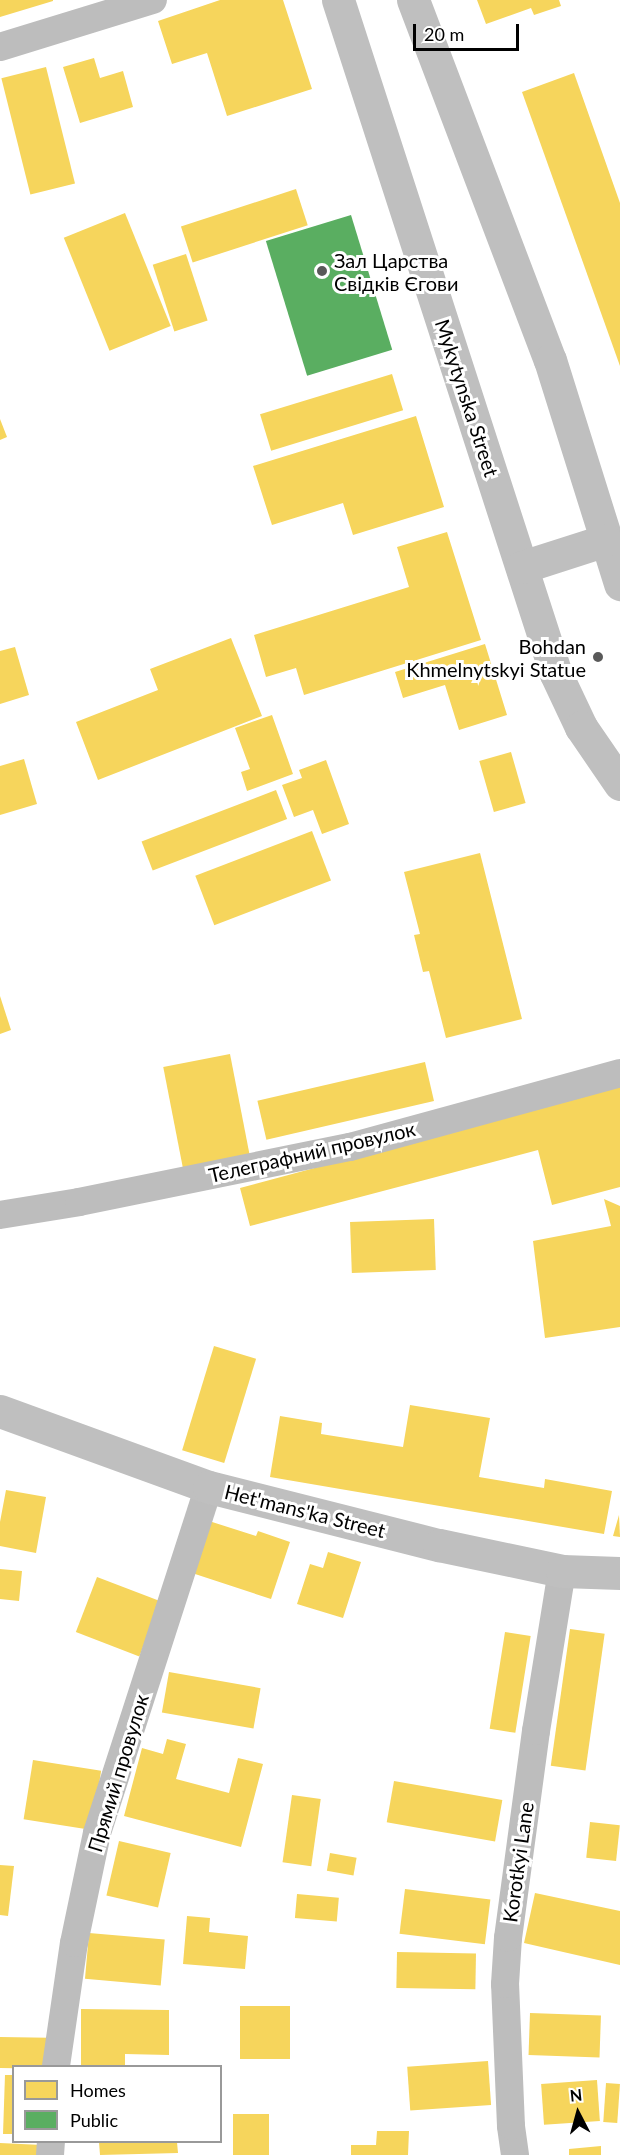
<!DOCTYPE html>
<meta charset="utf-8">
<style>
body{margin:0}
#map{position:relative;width:620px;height:2155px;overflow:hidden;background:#fff;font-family:Lato,sans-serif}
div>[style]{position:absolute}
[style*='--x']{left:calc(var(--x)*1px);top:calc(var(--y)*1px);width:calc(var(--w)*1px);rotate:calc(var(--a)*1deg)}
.homes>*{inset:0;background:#f6d55c;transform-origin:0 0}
.public>*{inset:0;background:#5aae61;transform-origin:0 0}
.street>*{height:28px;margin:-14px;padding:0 14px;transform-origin:14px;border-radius:14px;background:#bdbdbd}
.secondary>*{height:33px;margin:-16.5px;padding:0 16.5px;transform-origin:16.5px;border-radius:16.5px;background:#bfbfbf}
.dots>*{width:16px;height:16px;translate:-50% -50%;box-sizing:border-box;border:3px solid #fff;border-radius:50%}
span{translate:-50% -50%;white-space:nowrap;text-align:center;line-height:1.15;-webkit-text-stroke:6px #fff;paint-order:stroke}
.poi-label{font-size:20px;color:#000}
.left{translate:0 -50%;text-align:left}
.right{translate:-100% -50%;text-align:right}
.street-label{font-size:20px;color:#000}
.legend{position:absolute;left:12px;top:2065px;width:210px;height:78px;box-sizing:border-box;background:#fff;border:2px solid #999;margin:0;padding:8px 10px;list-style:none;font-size:18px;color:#000}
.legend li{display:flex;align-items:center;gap:12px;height:30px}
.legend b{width:30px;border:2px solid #999}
.north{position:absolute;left:548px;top:2083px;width:60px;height:60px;-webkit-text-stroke:4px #fff;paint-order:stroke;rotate:354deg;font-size:16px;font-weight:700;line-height:24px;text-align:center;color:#000}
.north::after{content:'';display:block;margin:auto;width:21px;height:27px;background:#000;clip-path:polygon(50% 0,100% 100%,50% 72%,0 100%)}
.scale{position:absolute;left:413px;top:24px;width:106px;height:27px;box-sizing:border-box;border:3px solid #000;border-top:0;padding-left:8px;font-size:18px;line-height:21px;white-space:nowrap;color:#000;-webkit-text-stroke:4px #fff;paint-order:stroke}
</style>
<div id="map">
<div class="homes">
<div style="clip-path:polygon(0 0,53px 0,53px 1px,0 17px)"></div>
<div style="clip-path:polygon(220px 0,283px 0,312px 89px,227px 116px,207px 53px,172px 64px,158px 21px)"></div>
<div style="clip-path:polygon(477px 0,559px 0,561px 6px,534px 15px,531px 8px,486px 24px)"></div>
<div style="clip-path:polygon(94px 58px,100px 78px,123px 71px,133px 107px,80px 123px,63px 67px)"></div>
<div style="left:46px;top:67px;width:120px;height:46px;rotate:76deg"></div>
<div style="clip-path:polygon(574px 73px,620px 203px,620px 366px,522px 92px)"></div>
<div style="left:296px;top:189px;width:38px;height:121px;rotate:72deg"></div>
<div style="left:125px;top:213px;width:122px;height:66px;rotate:68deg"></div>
<div style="left:186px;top:254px;width:70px;height:35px;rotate:72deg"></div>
<div style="left:392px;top:374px;width:38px;height:138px;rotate:73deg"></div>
<div style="clip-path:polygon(416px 416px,444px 507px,353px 535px,343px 503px,272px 525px,253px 466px)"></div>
<div style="clip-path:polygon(0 419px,7px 437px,0 440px)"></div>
<div style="clip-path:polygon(447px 532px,481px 640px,304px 695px,296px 668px,266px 677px,254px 635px,409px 587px,397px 547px)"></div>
<div style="clip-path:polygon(231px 638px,262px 716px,98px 780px,76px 722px,158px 690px,150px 669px)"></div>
<div style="clip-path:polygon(485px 644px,507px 715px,459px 730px,445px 685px,403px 698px,395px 672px)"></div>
<div style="clip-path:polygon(15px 647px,29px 695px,0 704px,0 651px)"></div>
<div style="clip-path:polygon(272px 715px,293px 774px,247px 791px,241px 772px,250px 769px,235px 728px)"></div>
<div style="left:511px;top:752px;width:53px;height:33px;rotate:74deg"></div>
<div style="clip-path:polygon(24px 759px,37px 804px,0 815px,0 766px)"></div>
<div style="clip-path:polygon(326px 760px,349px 824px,322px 834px,313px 810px,294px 817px,282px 785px,302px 778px,299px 770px)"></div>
<div style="left:276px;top:790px;width:31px;height:144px;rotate:69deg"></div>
<div style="left:312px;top:831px;width:53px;height:125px;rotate:69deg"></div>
<div style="clip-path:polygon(480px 853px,522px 1019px,446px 1038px,429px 971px,423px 972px,414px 935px,420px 934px,404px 872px)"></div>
<div style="clip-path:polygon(0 996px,11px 1030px,0 1034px)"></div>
<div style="left:230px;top:1054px;width:103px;height:68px;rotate:79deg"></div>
<div style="left:425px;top:1062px;width:40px;height:172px;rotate:77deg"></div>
<div style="clip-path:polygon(620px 1086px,620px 1187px,552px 1205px,538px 1150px,250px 1226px,240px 1188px)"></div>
<div style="clip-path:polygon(604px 1199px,620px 1206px,620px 1327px,545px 1338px,533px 1241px,611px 1226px)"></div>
<div style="left:434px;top:1219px;width:51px;height:84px;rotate:88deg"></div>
<div style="left:214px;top:1346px;width:44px;height:109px;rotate:17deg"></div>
<div style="clip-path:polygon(410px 1405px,490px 1418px,479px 1477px,544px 1488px,545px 1479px,612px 1491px,604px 1534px,270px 1477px,280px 1416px,322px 1423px,321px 1434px,403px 1447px)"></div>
<div style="clip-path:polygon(6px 1490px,46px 1497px,36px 1553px,0 1546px,0 1522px)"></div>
<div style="clip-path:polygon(619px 1515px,620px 1537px,613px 1536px)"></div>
<div style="clip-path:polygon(209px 1521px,256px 1536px,258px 1531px,290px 1542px,271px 1599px,192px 1573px)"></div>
<div style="clip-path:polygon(328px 1552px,361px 1562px,343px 1618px,297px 1604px,310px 1564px,323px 1568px)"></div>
<div style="clip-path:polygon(0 1569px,22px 1571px,19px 1601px,0 1599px)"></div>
<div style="left:97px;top:1577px;width:68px;height:59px;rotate:21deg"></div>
<div style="left:570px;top:1629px;width:35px;height:138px;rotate:8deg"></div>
<div style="left:505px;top:1632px;width:26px;height:98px;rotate:9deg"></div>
<div style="left:169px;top:1672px;width:93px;height:41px;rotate:10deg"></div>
<div style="clip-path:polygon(167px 1739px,186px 1744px,176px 1779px,229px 1793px,238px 1758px,263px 1764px,241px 1847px,124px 1816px,142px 1748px,163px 1754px)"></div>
<div style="left:33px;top:1760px;width:69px;height:60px;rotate:9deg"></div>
<div style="left:394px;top:1781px;width:110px;height:42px;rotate:10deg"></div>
<div style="left:292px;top:1795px;width:29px;height:68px;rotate:8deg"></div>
<div style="left:590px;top:1822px;width:30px;height:36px;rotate:6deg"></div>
<div style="left:119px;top:1841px;width:53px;height:56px;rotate:13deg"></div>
<div style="left:330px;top:1853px;width:27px;height:18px;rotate:10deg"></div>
<div style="clip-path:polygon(0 1865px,14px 1866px,8px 1916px,0 1915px)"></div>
<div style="left:405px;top:1889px;width:86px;height:45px;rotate:7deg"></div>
<div style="clip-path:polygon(535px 1893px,620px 1911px,620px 1965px,524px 1943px)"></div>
<div style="left:297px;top:1894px;width:42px;height:24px;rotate:5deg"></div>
<div style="clip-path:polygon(187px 1916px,210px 1918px,209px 1932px,248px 1936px,245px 1969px,183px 1964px)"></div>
<div style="left:89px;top:1933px;width:76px;height:46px;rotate:5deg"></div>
<div style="left:397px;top:1952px;width:79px;height:36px;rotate:1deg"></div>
<div style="left:240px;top:2006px;width:50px;height:53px"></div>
<div style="clip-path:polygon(81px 2009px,169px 2010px,169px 2055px,125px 2054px,125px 2066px,81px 2066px)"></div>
<div style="left:530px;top:2013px;width:71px;height:42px;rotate:2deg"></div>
<div style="left:0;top:2037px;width:49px;height:31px;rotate:1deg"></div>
<div style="left:488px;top:2061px;width:44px;height:81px;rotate:86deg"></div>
<div style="clip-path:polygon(5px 2075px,14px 2075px,14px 2134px,3px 2134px)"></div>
<div style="left:597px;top:2080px;width:41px;height:56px;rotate:86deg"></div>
<div style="left:606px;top:2083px;width:14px;height:39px;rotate:4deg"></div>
<div style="left:233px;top:2114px;width:36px;height:41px"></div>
<div style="clip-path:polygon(377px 2131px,409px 2131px,408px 2155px,351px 2155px,351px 2145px,376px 2145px)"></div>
<div style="clip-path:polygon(99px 2142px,177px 2142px,178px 2153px,100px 2155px)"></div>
<div style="clip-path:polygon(0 2143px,42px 2145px,41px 2155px,0 2155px)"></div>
<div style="clip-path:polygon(601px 2146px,601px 2155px,569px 2155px,569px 2149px)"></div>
</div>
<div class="public">
<div style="left:351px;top:215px;width:141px;height:89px;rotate:73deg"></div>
</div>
<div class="street">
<div style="--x:0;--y:47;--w:160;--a:-17.1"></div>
<div style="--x:0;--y:1215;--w:80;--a:-9.3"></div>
<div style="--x:79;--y:1202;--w:277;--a:-11.5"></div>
<div style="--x:350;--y:1147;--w:280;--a:-15.3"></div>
<div style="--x:56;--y:2066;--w:124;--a:-81.7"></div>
<div style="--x:74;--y:1943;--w:112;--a:-78.2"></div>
<div style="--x:97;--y:1833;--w:364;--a:-72.1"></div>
<div style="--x:50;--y:2155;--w:13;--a:-86"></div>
<div style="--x:515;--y:2155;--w:29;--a:-98"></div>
<div style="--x:511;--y:2126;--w:142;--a:-92.4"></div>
<div style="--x:505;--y:1984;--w:46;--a:-86.3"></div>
<div style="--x:508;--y:1938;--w:209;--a:-82.3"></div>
<div style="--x:536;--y:1731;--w:162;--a:-80.8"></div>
</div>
<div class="secondary">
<div style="--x:338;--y:0;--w:708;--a:72.08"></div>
<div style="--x:556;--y:674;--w:59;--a:64.7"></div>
<div style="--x:581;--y:727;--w:69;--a:55.6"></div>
<div style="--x:413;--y:0;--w:385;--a:69.2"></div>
<div style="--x:550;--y:360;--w:235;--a:72.6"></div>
<div style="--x:522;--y:567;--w:88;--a:-17.8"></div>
<div style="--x:0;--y:1411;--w:222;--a:20"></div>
<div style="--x:209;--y:1487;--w:237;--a:14.2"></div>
<div style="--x:439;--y:1545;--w:126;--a:11.9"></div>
<div style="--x:562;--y:1571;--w:58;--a:2"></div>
</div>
<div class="dots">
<div style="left:322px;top:271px;background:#595959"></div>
<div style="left:598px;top:657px;background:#595959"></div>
</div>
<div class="poi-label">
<span class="left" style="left:334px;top:272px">Зал Царства<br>Свідків Єгови</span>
<span class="right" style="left:586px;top:658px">Bohdan<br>Khmelnytskyi Statue</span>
</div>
<div class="street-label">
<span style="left:467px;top:398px;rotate:72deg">Mykytynska Street</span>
<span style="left:312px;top:1152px;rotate:-13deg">Телеграфний провулок</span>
<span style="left:305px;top:1511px;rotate:14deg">Het'mans'ka Street</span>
<span style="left:118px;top:1773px;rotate:-73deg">Прямий провулок</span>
<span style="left:518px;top:1862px;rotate:-82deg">Korotkyi Lane</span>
</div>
<ul class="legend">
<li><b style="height:16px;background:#f6d55c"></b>Homes</li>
<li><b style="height:16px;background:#5aae61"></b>Public</li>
</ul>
<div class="north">N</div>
<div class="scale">20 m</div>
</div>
